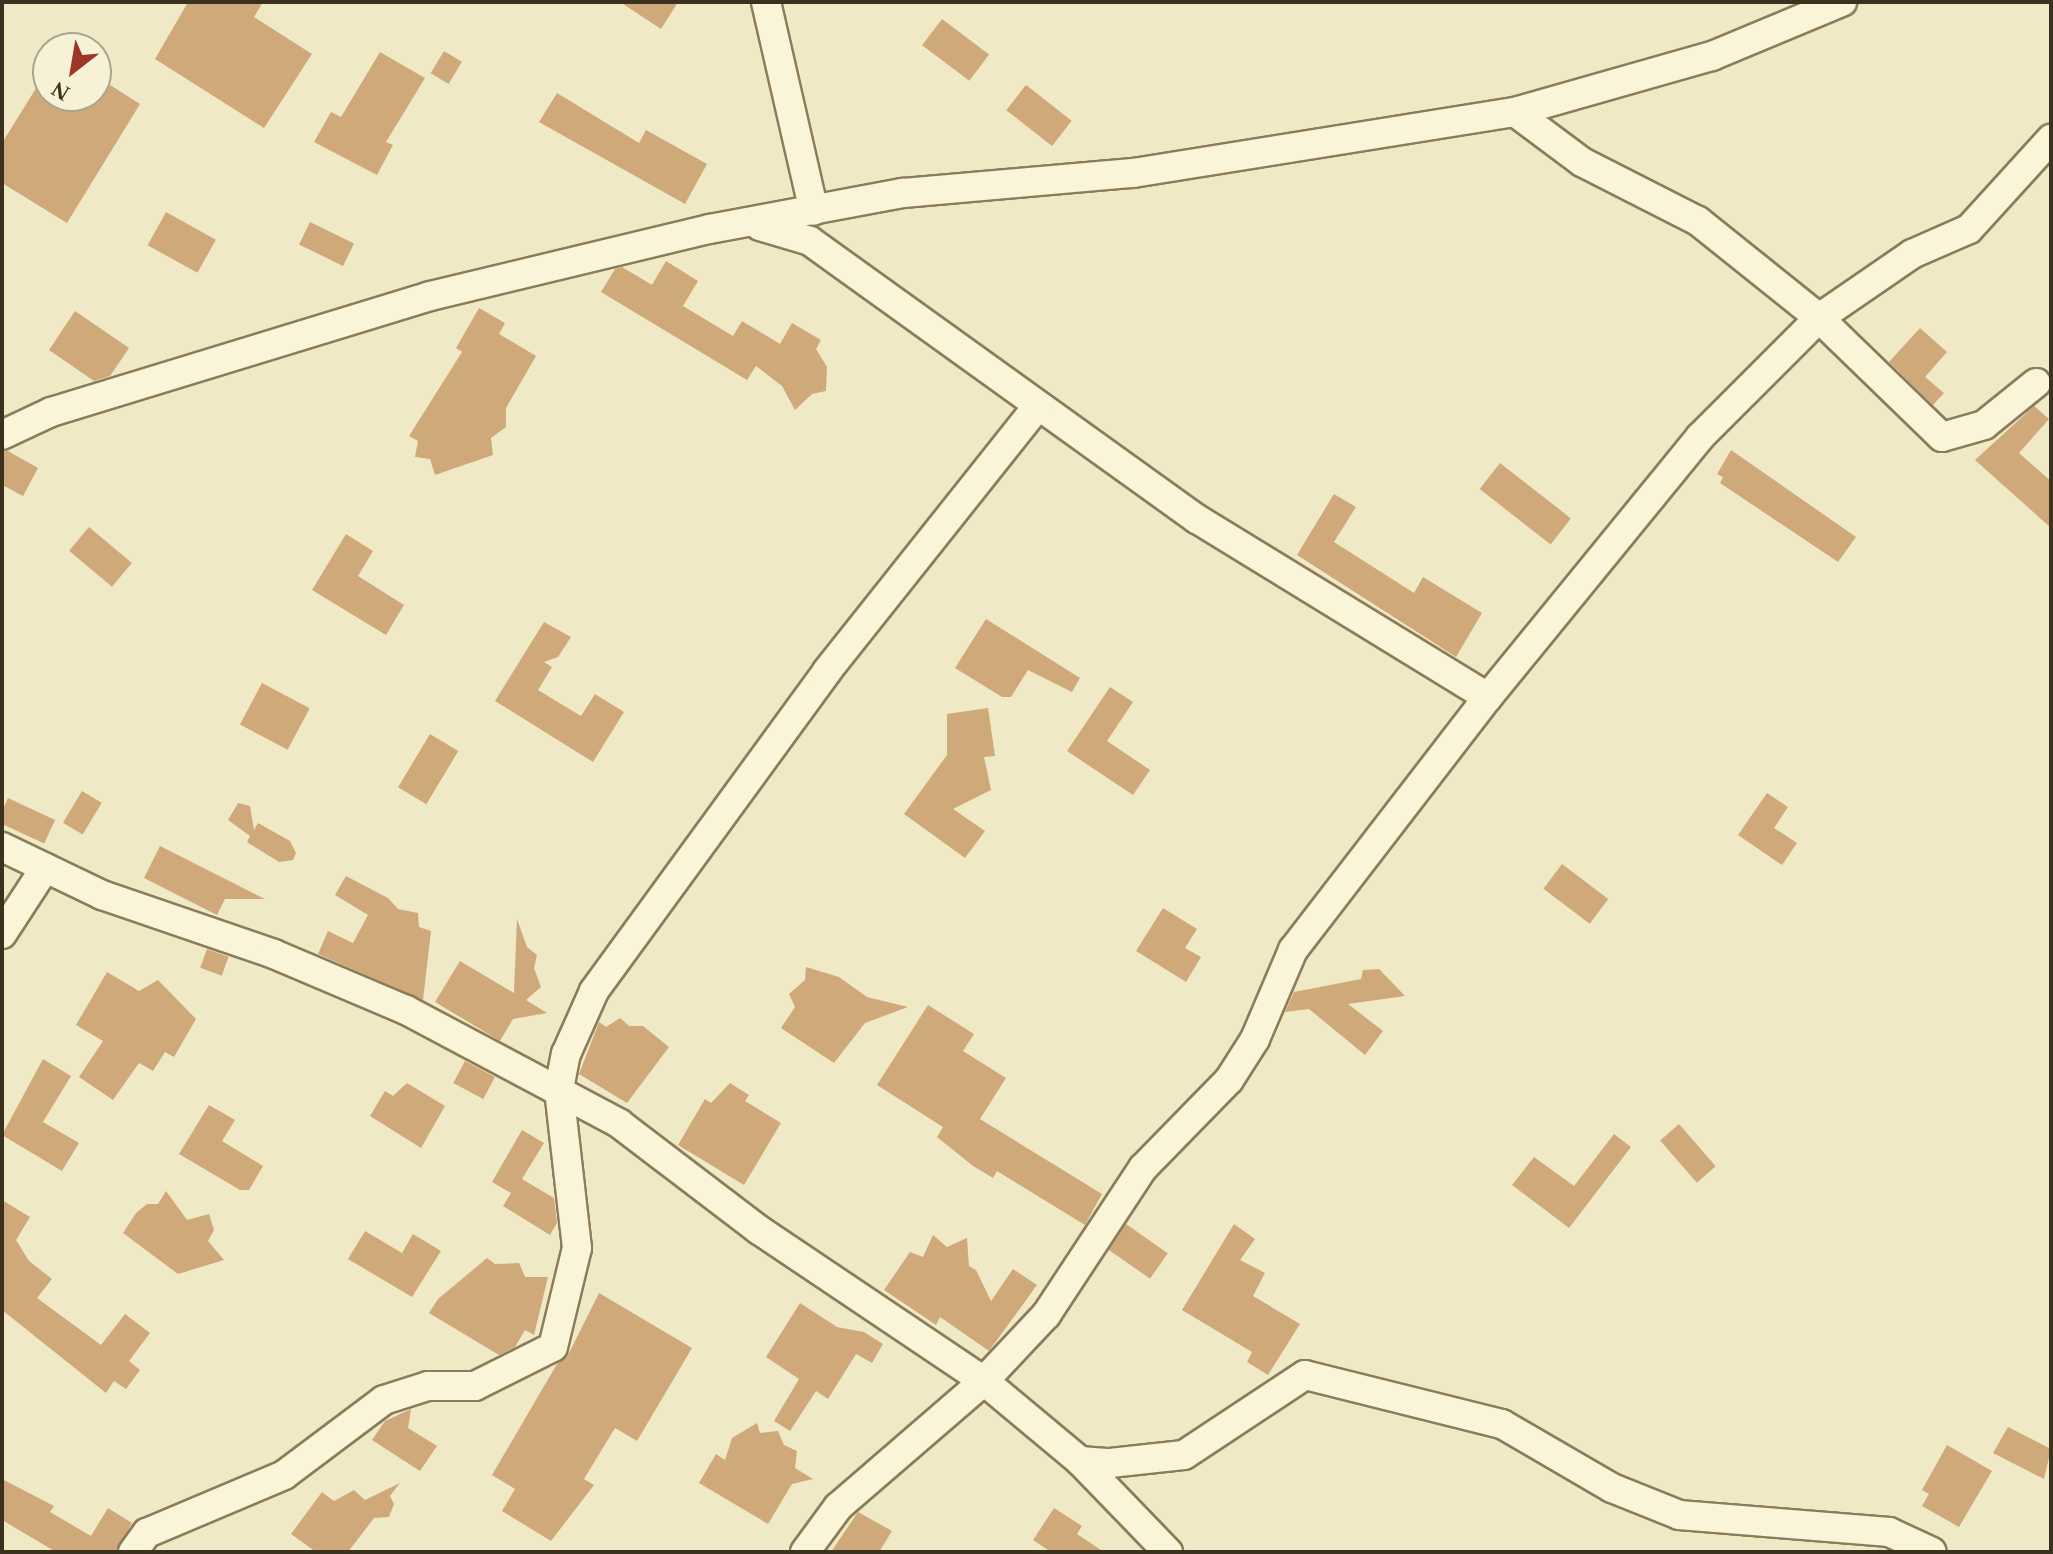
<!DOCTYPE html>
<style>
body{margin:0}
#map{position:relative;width:2053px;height:1554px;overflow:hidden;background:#f0e9c6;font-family:Georgia,serif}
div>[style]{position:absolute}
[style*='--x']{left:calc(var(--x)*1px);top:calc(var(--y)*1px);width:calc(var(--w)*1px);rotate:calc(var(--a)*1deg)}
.building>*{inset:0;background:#d0a97a;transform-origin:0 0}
.roads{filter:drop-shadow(2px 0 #8c7c5a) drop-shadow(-2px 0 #8c7c5a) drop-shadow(0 2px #8c7c5a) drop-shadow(0 -2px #8c7c5a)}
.minor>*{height:28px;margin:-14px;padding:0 14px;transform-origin:14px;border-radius:14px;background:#faf5d9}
span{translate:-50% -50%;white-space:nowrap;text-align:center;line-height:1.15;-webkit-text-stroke:7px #f7f2d6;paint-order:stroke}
.frame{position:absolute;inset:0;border:4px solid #3c311f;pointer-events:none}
.north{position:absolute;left:32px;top:32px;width:80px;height:80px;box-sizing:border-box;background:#f7f2d6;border:2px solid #aca58d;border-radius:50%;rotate:211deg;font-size:22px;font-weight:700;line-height:32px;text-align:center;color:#3c311f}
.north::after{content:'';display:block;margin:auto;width:28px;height:36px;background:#9e3628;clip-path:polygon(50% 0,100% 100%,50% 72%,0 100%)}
</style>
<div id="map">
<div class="building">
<div style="clip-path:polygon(188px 2px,263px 2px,254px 17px,312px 54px,264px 128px,155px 59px)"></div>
<div style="clip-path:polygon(620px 2px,678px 2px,661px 29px)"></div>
<div style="left:942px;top:19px;width:59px;height:33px;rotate:37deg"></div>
<div style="left:444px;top:51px;width:21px;height:26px;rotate:31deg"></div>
<div style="clip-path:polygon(380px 52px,425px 78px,386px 142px,393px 145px,377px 175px,314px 142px,331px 112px,341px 117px)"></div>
<div style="clip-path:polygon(48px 69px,48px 96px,96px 96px,96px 76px,140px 104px,67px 223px,2px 183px,2px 143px)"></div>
<div style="left:1026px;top:85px;width:58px;height:32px;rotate:38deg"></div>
<div style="clip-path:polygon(557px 93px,639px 143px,646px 130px,707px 164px,685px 204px,539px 122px)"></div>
<div style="left:166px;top:212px;width:57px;height:38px;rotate:29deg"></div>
<div style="left:310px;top:222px;width:49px;height:25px;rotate:26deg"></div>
<div style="clip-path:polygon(666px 261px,698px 281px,683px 306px,733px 336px,742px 321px,780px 344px,792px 323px,821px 340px,816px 349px,827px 367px,826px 391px,812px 394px,795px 410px,782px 386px,756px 366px,747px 380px,601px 292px,615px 269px,622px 267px,652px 285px)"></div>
<div style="clip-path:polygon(479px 308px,505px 323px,499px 334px,536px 356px,506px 408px,506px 427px,491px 438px,493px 455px,435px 475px,430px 459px,415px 457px,418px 441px,409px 436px,462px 352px,456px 348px)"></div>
<div style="clip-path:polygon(75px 311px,129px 348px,110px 376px,94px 381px,49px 350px)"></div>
<div style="clip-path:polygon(1920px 328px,1947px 352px,1925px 377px,1944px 393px,1933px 405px,1889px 362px)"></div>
<div style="clip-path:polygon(2034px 406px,2049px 419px,2019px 453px,2051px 481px,2051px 528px,1975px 460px)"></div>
<div style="clip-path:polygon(1731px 450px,1856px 537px,1838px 562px,1720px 483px,1723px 477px,1717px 474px)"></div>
<div style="clip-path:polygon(8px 451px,38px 468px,23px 496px,2px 485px,2px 452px)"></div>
<div style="left:1500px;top:463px;width:90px;height:33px;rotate:38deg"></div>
<div style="clip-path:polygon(1334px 494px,1356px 507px,1334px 542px,1414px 593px,1423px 577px,1482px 613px,1456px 657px,1297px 555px)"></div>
<div style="left:89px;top:527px;width:56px;height:31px;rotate:40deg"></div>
<div style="clip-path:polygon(346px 534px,373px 551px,358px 576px,404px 605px,386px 635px,312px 590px)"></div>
<div style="clip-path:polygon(986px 619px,1080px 678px,1072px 692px,1028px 670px,1011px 697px,1002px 697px,955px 668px)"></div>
<div style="clip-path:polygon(544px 622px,571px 637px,558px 657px,544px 662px,552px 667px,538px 690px,581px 716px,595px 694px,624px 712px,593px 762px,495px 701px)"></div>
<div style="left:262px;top:683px;width:54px;height:47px;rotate:28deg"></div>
<div style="clip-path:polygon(1110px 687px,1133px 702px,1107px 741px,1150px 770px,1133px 795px,1067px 751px)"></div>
<div style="clip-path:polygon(988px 708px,995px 756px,984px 757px,991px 790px,953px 809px,985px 831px,965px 858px,904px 814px,947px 755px,947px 714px)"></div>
<div style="left:430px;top:734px;width:33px;height:62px;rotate:31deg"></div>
<div style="left:82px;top:791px;width:23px;height:37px;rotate:31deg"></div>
<div style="clip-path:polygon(1767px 793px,1788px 807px,1774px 828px,1797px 843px,1782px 865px,1738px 835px)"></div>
<div style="left:8px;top:798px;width:52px;height:26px;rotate:25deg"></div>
<div style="clip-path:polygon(238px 803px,250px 806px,254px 830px,258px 823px,290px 841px,296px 853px,293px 860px,279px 862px,247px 842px,250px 836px,228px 820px)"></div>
<div style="clip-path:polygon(160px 846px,265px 899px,225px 899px,217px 915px,144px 878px)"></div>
<div style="left:1562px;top:864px;width:58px;height:31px;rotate:37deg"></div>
<div style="clip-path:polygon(346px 876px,388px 898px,398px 909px,418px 913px,419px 927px,431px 931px,423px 1000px,318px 954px,328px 931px,353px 943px,368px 915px,335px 895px)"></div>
<div style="clip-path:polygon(1163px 908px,1197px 929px,1185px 948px,1201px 957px,1186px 982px,1136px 951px)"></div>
<div style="clip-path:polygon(517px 919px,527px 947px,537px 955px,534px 968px,541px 987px,526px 1000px,547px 1013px,513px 1019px,500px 1041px,435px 1002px,460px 961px,514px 993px)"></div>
<div style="left:207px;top:949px;width:23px;height:20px;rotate:20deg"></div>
<div style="clip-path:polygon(806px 967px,839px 977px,867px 997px,908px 1007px,865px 1023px,834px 1063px,781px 1028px,795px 1007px,789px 994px,805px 980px)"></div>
<div style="clip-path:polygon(1379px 969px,1405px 996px,1348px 1004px,1383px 1031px,1365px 1055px,1309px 1009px,1285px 1012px,1294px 992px,1361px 979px,1363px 970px)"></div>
<div style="clip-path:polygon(107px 972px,139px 991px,158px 980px,196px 1019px,174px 1057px,165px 1052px,153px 1071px,139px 1063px,113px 1100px,79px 1077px,103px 1041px,76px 1025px)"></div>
<div style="clip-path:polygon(928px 1005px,974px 1034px,963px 1051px,1006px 1078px,980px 1119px,1102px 1194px,1085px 1225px,997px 1171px,993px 1178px,973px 1166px,937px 1137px,943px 1127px,877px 1085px)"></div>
<div style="clip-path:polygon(620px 1018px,629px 1026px,643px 1026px,669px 1047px,627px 1103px,579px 1074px,599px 1022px,606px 1027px)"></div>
<div style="clip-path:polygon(43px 1059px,71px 1076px,43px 1122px,79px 1143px,62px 1171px,2px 1135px)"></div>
<div style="left:465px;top:1061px;width:34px;height:25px;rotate:28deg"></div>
<div style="clip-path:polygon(407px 1083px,445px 1106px,421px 1148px,370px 1116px,385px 1091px,393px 1096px)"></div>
<div style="clip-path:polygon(730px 1083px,749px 1095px,745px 1101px,781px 1123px,744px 1185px,678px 1145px,705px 1099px,711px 1103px)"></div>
<div style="clip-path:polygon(209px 1105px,235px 1120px,222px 1141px,263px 1166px,249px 1190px,240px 1190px,179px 1154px)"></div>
<div style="left:1679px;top:1124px;width:56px;height:25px;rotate:49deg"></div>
<div style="clip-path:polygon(522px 1130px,544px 1143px,522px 1179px,554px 1198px,557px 1223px,550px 1235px,503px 1206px,511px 1193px,492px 1182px)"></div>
<div style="clip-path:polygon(1614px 1134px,1631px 1147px,1569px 1228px,1512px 1185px,1534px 1157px,1574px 1186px)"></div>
<div style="clip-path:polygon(166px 1191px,187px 1220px,209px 1214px,214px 1230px,208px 1241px,224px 1260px,178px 1274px,123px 1233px,136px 1213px,147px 1204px,158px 1204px)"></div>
<div style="clip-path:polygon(2px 1200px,30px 1217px,16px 1240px,29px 1261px,52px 1279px,37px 1298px,101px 1345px,125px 1314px,150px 1333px,129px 1361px,140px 1370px,126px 1389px,114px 1381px,106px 1393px,2px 1310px)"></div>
<div style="left:1126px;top:1224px;width:51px;height:31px;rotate:35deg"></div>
<div style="clip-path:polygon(1234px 1224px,1255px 1239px,1240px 1260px,1265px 1273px,1253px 1296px,1300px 1324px,1268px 1375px,1247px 1362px,1252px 1352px,1182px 1310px)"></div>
<div style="clip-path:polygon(365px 1231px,402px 1253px,413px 1234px,441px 1251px,412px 1297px,348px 1259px)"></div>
<div style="clip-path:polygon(933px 1235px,947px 1247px,967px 1238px,969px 1266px,976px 1270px,991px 1301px,1013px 1269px,1037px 1285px,989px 1351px,940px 1317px,936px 1325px,884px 1290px,910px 1252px,923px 1257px)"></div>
<div style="clip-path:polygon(487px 1258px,495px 1264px,519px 1263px,525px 1277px,548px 1277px,534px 1335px,525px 1330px,515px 1347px,499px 1355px,429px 1313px,438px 1299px)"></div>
<div style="clip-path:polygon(599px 1293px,692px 1348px,637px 1441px,615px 1428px,584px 1479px,594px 1485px,551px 1541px,502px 1511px,515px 1489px,492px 1475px,557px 1364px,567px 1357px)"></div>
<div style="clip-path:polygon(800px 1303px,837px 1327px,864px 1332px,883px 1344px,872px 1363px,856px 1354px,828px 1399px,816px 1391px,790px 1431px,774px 1421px,799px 1379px,766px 1357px)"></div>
<div style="clip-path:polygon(411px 1409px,408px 1428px,437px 1446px,420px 1471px,372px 1440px,385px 1421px)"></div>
<div style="clip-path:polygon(757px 1423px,760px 1433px,778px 1431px,784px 1445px,797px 1451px,795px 1468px,813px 1479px,792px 1484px,768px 1524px,699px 1483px,716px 1454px,725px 1460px,732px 1438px)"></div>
<div style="clip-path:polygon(2008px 1427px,2051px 1449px,2044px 1479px,1993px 1453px)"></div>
<div style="clip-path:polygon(1947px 1445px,1992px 1471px,1959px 1527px,1922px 1506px,1929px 1494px,1922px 1490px)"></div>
<div style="clip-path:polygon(2px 1479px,54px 1506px,50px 1512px,91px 1536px,108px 1508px,132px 1523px,116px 1552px,56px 1552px,2px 1520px)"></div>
<div style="clip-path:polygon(400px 1483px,390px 1496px,394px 1504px,389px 1517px,374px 1518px,348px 1552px,316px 1552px,291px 1534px,322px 1492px,334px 1501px,354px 1490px,365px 1500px)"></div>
<div style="clip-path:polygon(1054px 1508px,1082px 1526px,1077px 1534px,1104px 1552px,1051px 1552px,1033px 1540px)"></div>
<div style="clip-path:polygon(858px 1512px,892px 1531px,879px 1552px,831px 1552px)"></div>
</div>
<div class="roads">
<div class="minor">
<div style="--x:766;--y:2;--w:214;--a:77.1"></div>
<div style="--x:1515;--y:112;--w:84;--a:36.7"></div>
<div style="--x:1582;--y:162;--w:130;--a:27"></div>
<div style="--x:1698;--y:221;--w:155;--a:38.7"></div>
<div style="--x:1819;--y:318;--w:171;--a:44.1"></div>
<div style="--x:1942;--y:437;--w:44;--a:-15.9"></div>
<div style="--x:1984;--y:425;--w:67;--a:-38.9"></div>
<div style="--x:760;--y:226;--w:52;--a:16.7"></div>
<div style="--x:810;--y:241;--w:477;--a:35.7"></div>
<div style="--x:1197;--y:519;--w:341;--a:31.5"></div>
<div style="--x:2;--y:435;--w:54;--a:-25.1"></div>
<div style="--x:51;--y:412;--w:396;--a:-17"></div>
<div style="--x:430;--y:296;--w:288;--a:-13.5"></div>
<div style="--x:710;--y:229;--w:196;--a:-10.6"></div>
<div style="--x:903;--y:193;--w:231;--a:-5"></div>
<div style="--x:1133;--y:173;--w:387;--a:-9.1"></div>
<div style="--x:1515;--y:112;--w:205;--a:-15.9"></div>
<div style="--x:1712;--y:56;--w:141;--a:-22.6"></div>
<div style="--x:2;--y:847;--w:111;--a:25.6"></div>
<div style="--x:102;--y:895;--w:182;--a:18.9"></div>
<div style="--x:274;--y:954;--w:143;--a:23"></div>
<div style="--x:406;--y:1010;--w:242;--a:28"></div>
<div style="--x:620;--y:1124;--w:175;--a:37.3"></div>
<div style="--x:759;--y:1230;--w:271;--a:33.9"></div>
<div style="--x:984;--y:1381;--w:125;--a:39.8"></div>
<div style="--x:1080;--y:1461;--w:127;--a:46"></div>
<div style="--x:2;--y:934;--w:79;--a:-56.9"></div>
<div style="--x:1080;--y:1461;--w:30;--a:4"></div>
<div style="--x:1110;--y:1463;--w:74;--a:-6.2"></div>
<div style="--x:1184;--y:1455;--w:145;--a:-33.5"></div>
<div style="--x:1305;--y:1375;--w:203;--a:14"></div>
<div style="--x:1502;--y:1424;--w:127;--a:30.2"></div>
<div style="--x:1612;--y:1488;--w:72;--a:21.9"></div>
<div style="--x:1679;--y:1515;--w:211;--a:4.6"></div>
<div style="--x:1889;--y:1532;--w:47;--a:24.9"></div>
<div style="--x:133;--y:1552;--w:24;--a:-54"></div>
<div style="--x:147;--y:1533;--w:149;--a:-22.9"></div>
<div style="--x:284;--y:1475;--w:125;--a:-36.9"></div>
<div style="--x:384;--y:1400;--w:46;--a:-17.7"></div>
<div style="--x:428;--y:1386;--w:47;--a:0"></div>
<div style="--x:475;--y:1386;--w:87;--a:-26.6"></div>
<div style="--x:553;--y:1347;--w:102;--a:-76.4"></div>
<div style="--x:577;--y:1248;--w:160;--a:-96.5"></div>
<div style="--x:559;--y:1089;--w:36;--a:-79"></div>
<div style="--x:566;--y:1054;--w:69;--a:-66"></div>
<div style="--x:594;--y:991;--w:396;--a:-53.9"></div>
<div style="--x:827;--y:671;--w:336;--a:-51.5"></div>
<div style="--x:805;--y:1552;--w:56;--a:-53.7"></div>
<div style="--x:838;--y:1507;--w:193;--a:-40.8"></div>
<div style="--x:984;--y:1381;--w:91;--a:-46.8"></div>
<div style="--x:1046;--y:1315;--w:176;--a:-56.6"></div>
<div style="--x:1143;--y:1168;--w:123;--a:-45.7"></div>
<div style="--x:1229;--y:1080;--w:49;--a:-57.6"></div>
<div style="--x:1255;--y:1039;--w:97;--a:-66.9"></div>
<div style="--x:1293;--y:950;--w:319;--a:-52.4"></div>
<div style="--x:1488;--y:697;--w:335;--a:-50.8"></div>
<div style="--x:1700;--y:437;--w:168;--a:-45"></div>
<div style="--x:1819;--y:318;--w:113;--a:-34.5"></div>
<div style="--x:1912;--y:254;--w:62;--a:-23.7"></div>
<div style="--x:1969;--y:229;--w:122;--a:-47.7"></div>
</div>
</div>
<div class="frame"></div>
<div class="north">N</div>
</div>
